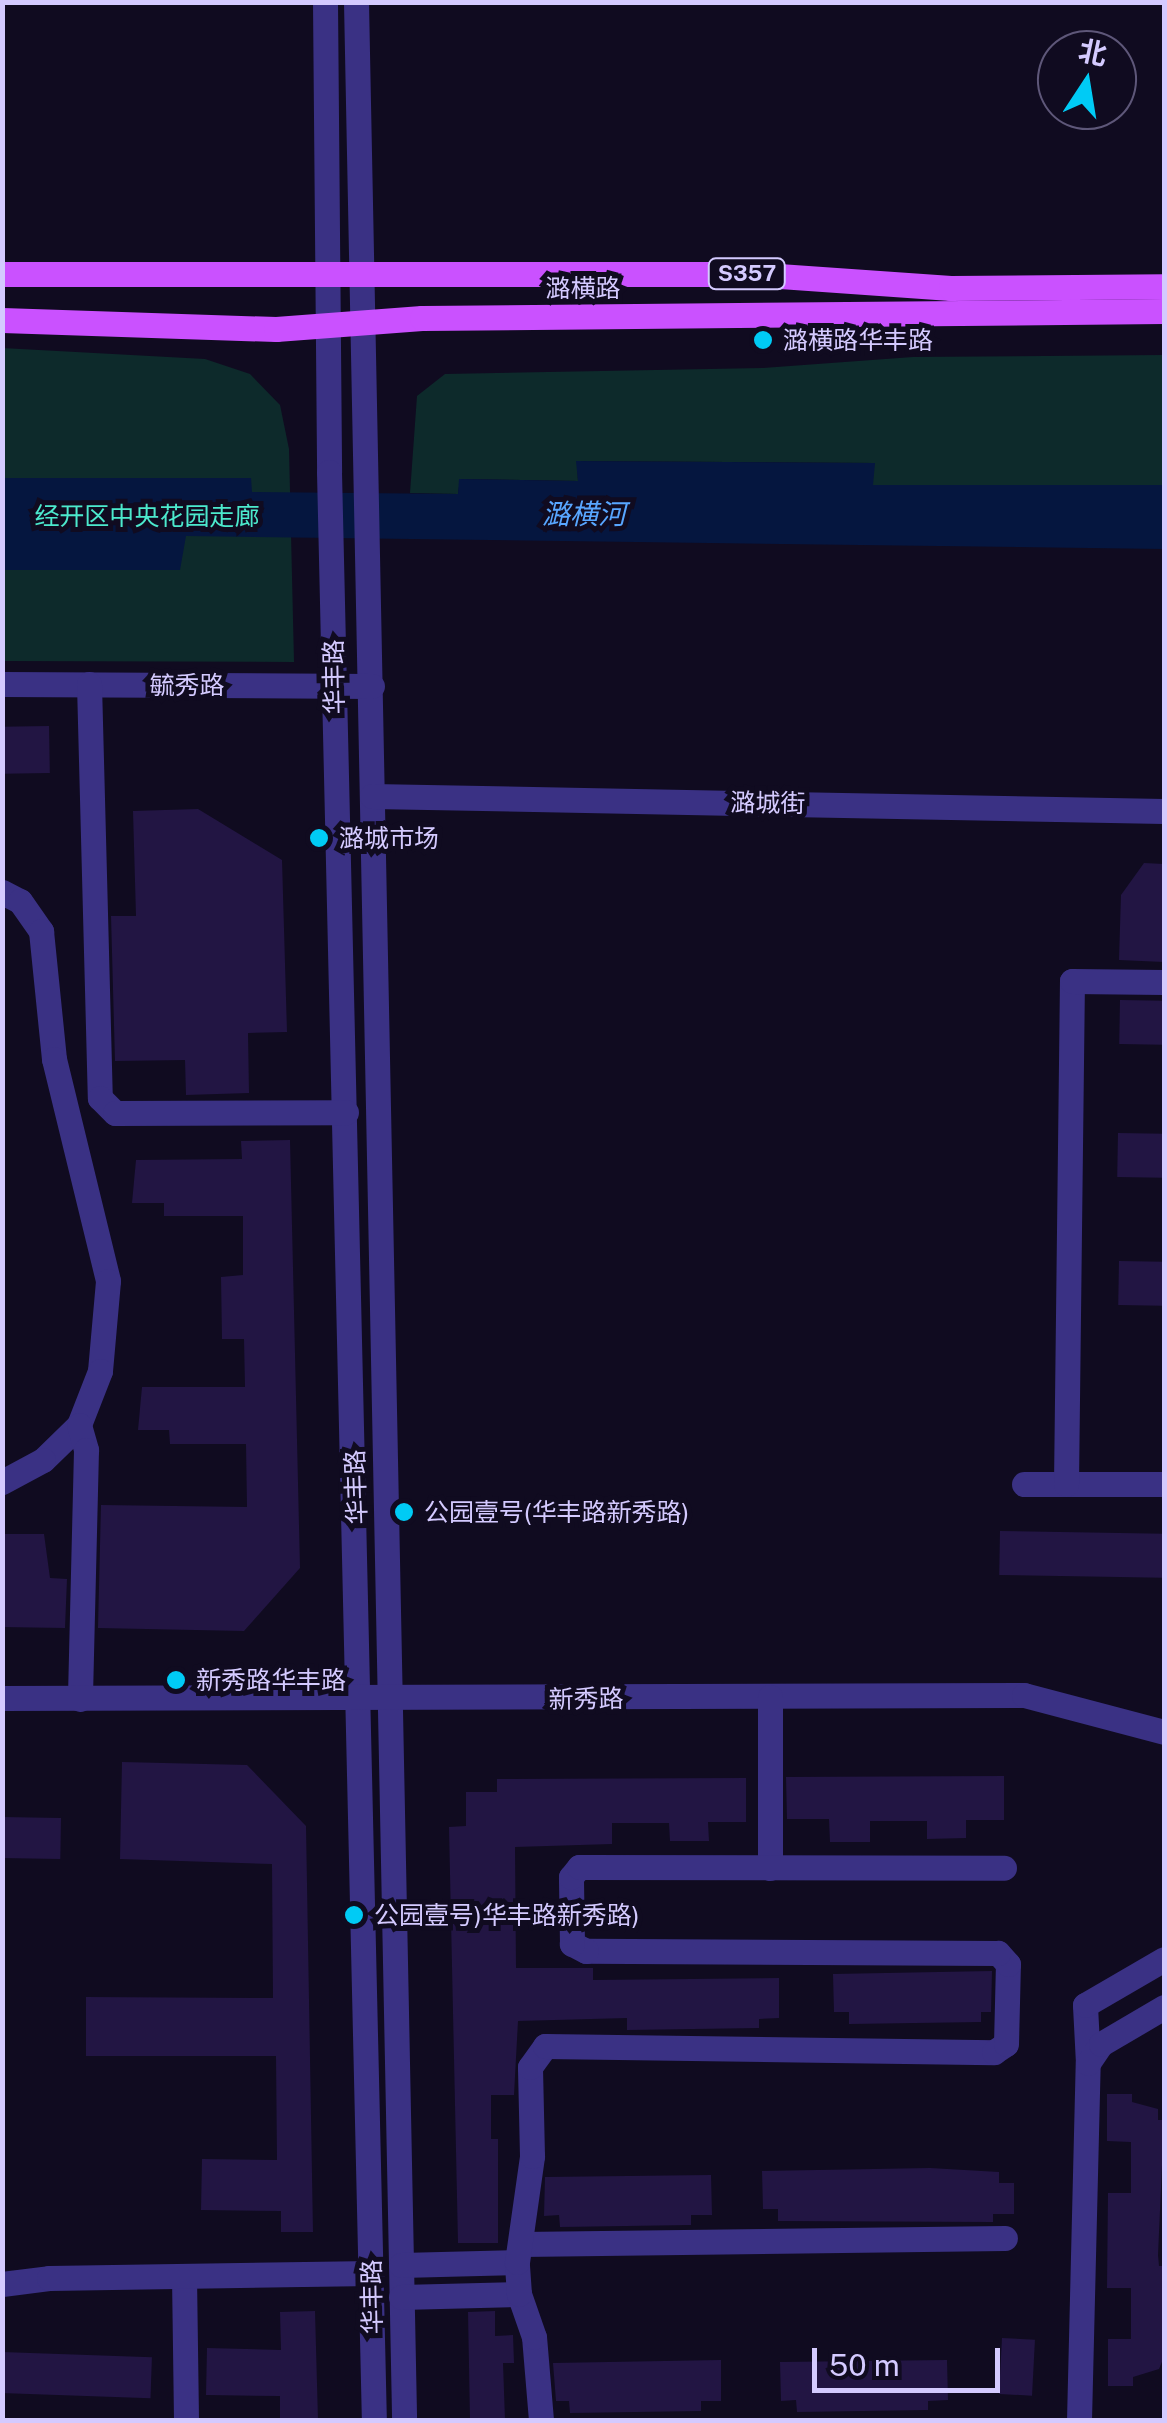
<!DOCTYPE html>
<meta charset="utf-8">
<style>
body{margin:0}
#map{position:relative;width:1167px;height:2423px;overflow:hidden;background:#100b20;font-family:"Public Sans","Noto Sans SC",sans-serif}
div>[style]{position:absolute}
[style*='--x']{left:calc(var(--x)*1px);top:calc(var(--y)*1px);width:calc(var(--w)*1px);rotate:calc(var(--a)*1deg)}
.green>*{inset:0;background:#0d2a2b}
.water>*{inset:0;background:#05163f}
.building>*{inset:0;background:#221543;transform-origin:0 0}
.minor>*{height:25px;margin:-12.5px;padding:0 12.5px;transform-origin:12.5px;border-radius:12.5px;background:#3a3184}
.major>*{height:25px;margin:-12.5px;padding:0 12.5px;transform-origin:12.5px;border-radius:12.5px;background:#ca51ff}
.dots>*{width:28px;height:28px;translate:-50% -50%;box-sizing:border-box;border:5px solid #100b20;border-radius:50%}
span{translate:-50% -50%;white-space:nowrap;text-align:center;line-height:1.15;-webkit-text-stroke:10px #100b20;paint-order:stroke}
.shield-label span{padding:2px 8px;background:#100b20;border:2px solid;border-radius:8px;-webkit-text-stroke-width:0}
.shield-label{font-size:22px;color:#d4caff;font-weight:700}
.street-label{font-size:25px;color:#d4caff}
.poi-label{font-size:25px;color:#d4caff}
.left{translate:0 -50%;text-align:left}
.park-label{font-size:25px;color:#4ce9cd}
.water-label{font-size:28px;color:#58a6ff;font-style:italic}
.frame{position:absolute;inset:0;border:5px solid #d4caff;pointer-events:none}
.north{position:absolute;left:1037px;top:30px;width:100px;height:100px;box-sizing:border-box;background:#100b20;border:2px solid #5e5779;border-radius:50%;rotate:12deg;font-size:28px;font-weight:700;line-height:40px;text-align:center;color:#d4caff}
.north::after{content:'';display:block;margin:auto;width:35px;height:45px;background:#00cbf5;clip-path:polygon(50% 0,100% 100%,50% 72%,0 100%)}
.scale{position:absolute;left:812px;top:2348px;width:188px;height:45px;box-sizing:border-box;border:5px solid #d4caff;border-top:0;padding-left:12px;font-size:30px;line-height:35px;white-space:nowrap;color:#d4caff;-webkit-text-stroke:8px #100b20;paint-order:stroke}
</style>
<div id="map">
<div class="green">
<div style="clip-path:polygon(2px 348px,205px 359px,250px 374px,280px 405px,289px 449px,294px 662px,3px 661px)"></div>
<div style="clip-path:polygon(1164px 355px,1164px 485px,872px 485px,874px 463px,577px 461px,578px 481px,460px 479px,458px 494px,410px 493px,417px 396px,445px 374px,763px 368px,913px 357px)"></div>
</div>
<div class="water">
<div style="clip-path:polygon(576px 461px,875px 463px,873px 485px,1164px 485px,1164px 549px,186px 536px,180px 570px,3px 570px,3px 478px,251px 478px,252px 492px,458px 494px,459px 479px,578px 481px)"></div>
</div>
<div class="building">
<div style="left:49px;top:726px;width:47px;height:47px;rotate:89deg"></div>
<div style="clip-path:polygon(198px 809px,282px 860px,287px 1032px,248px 1033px,249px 1093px,186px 1095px,185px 1060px,115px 1061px,111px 916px,136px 916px,133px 811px)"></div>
<div style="clip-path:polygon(1144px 863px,1164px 864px,1164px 962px,1119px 960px,1121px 895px)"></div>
<div style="left:1120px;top:1000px;width:44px;height:44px;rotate:1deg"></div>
<div style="left:1118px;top:1133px;width:46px;height:44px;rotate:1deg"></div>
<div style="clip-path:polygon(290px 1140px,300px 1568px,244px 1631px,98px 1628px,101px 1505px,247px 1507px,246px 1444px,170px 1444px,169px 1430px,138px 1430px,142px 1387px,245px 1387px,244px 1339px,222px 1339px,221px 1277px,243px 1275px,243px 1216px,164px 1216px,164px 1203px,132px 1203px,136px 1160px,242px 1159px,241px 1141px)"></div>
<div style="left:1119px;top:1261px;width:45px;height:44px;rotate:1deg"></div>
<div style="left:1000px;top:1531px;width:164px;height:44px;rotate:1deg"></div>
<div style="clip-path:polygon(2px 1534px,44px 1534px,50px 1578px,67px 1579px,65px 1628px,2px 1627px)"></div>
<div style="clip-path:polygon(122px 1762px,247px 1765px,306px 1826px,313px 2232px,281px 2232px,281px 2211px,201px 2210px,202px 2159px,277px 2160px,276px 2056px,86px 2056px,86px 1997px,273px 1998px,272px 1864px,120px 1859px)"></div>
<div style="clip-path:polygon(1004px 1776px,1004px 1820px,966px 1820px,966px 1838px,927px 1839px,927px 1821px,870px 1821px,870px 1842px,830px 1842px,829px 1819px,787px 1819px,786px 1777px)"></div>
<div style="clip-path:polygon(746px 1778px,746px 1822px,708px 1822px,709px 1841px,670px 1841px,669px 1823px,612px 1823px,612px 1844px,515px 1847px,516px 1968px,593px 1968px,593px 1980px,779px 1978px,779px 2018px,759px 2019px,759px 2028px,627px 2030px,627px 2018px,518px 2021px,514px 2095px,491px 2095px,491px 2139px,498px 2139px,498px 2243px,458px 2243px,449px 1827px,466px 1826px,466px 1792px,497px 1792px,497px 1779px)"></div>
<div style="left:2px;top:1817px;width:59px;height:41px;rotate:1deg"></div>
<div style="clip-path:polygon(992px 1971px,991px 2012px,981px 2012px,981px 2022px,849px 2024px,849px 2012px,834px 2012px,833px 1974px)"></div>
<div style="clip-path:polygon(1107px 2094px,1132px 2094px,1132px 2102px,1158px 2109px,1158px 2120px,1164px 2120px,1158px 2255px,1159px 2266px,1164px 2266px,1164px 2357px,1159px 2369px,1133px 2377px,1133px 2386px,1108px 2386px,1108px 2339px,1131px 2339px,1131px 2288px,1107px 2288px,1108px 2193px,1131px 2193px,1131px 2142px,1107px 2141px)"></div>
<div style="clip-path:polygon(930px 2168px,999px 2172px,999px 2183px,1014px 2183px,1014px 2214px,993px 2214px,993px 2222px,778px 2221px,778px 2209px,763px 2209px,762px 2171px)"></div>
<div style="clip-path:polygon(711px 2175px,712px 2215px,691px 2215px,691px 2225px,560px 2227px,559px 2215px,544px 2216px,545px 2177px)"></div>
<div style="clip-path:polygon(315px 2311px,318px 2420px,280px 2420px,280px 2396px,206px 2395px,207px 2348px,281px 2350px,280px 2312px)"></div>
<div style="clip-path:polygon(495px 2311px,495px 2336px,513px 2335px,514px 2363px,503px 2363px,505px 2420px,470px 2420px,468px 2312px)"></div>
<div style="left:1002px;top:2338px;width:33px;height:56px;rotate:3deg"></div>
<div style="left:2px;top:2352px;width:150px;height:41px;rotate:2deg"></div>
<div style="clip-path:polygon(721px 2360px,721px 2401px,701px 2401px,701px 2411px,570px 2413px,569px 2401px,556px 2401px,553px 2363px)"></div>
<div style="clip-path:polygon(947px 2360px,948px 2400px,928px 2401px,928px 2410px,797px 2412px,796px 2400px,781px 2401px,780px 2362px)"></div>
</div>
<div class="minor">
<div style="--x:325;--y:2;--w:470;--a:89.5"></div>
<div style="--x:329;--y:472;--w:1949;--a:88.68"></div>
<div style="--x:356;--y:2;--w:2418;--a:88.86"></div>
<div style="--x:2;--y:684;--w:370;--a:0.3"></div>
<div style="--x:89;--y:684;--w:414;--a:88.5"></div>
<div style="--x:100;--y:1098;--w:21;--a:45"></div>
<div style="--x:115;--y:1113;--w:231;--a:-0.2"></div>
<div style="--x:372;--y:796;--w:792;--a:1.09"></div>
<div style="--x:2;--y:892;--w:20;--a:27"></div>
<div style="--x:20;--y:901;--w:37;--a:55"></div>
<div style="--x:41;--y:931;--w:129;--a:84.2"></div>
<div style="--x:54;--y:1059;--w:228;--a:76.3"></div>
<div style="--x:108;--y:1281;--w:90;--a:95.1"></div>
<div style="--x:100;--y:1371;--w:58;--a:111.3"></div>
<div style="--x:79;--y:1425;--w:50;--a:135.8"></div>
<div style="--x:43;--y:1460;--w:47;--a:151.8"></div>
<div style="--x:79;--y:1425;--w:26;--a:74"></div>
<div style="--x:86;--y:1450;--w:249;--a:91.4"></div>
<div style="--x:1024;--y:1484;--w:140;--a:0"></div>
<div style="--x:1066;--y:1484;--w:503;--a:-89.32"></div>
<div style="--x:1072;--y:981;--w:92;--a:0.6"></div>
<div style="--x:2;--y:1698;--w:1022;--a:-0.17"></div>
<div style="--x:1024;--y:1695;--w:145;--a:14.8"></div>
<div style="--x:770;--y:1868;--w:171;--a:-90"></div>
<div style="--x:1088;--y:2063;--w:58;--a:-93"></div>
<div style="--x:1085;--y:2005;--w:91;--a:-30.2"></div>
<div style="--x:521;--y:2244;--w:484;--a:-0.7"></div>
<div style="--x:401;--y:2265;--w:116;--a:-1.5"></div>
<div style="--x:184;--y:2276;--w:144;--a:89.2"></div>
<div style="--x:2;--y:2284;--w:47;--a:-7.3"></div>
<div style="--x:49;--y:2278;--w:323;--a:-0.9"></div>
<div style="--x:401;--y:2297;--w:118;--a:-1.5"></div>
<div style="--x:541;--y:2420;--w:83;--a:-94.8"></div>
<div style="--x:534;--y:2337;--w:46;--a:-109.2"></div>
<div style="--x:519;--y:2294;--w:32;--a:-94"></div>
<div style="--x:517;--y:2262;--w:107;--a:-81.9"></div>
<div style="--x:532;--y:2156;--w:89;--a:-91.3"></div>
<div style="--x:530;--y:2067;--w:26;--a:-54"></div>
<div style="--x:545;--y:2046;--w:449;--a:0.8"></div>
<div style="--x:994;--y:2052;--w:14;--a:-34"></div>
<div style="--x:1006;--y:2044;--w:80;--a:-88.6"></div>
<div style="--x:1008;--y:1964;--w:15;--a:-132"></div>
<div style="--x:998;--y:1953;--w:412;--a:-179.7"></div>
<div style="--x:586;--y:1951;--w:16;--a:-153"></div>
<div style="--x:572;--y:1944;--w:67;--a:-90.9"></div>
<div style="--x:571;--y:1877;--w:13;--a:-51"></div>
<div style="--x:579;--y:1867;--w:425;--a:0.1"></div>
<div style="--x:1079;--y:2420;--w:357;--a:-88.6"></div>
<div style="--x:1088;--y:2063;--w:23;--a:-56"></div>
<div style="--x:1101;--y:2044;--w:73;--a:-30.4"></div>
</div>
<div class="major">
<div style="--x:2;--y:274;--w:748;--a:0"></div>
<div style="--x:750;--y:274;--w:201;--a:4"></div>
<div style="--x:951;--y:288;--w:213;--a:-0.5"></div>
<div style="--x:2;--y:320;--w:274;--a:1.9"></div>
<div style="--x:276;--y:329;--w:146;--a:-4.3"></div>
<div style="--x:422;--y:318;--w:742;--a:-0.54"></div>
</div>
<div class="dots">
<div style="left:763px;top:340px;background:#00cbf5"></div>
<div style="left:319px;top:838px;background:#00cbf5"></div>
<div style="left:404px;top:1512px;background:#00cbf5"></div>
<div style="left:176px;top:1680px;background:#00cbf5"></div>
<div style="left:354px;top:1915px;background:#00cbf5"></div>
</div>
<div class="shield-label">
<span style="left:747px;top:274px">S357</span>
</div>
<div class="street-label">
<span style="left:583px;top:288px">潞横路</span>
<span style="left:334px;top:677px;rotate:-91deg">华丰路</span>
<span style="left:187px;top:685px">毓秀路</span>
<span style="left:768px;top:803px;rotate:1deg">潞城街</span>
<span style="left:356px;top:1487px;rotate:-92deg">华丰路</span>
<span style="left:586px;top:1699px;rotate:-1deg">新秀路</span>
<span style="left:372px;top:2297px;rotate:-91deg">华丰路</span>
</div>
<div class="poi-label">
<span class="left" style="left:783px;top:340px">潞横路华丰路</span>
<span class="left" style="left:339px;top:838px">潞城市场</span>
<span class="left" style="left:424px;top:1512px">公园壹号(华丰路新秀路)</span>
<span class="left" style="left:196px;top:1680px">新秀路华丰路</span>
<span class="left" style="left:374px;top:1915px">公园壹号)华丰路新秀路)</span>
</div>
<div class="park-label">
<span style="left:147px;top:516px">经开区中央花园走廊</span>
</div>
<div class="water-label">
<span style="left:584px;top:514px">潞横河</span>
</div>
<div class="frame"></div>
<div class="north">北</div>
<div class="scale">50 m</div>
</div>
